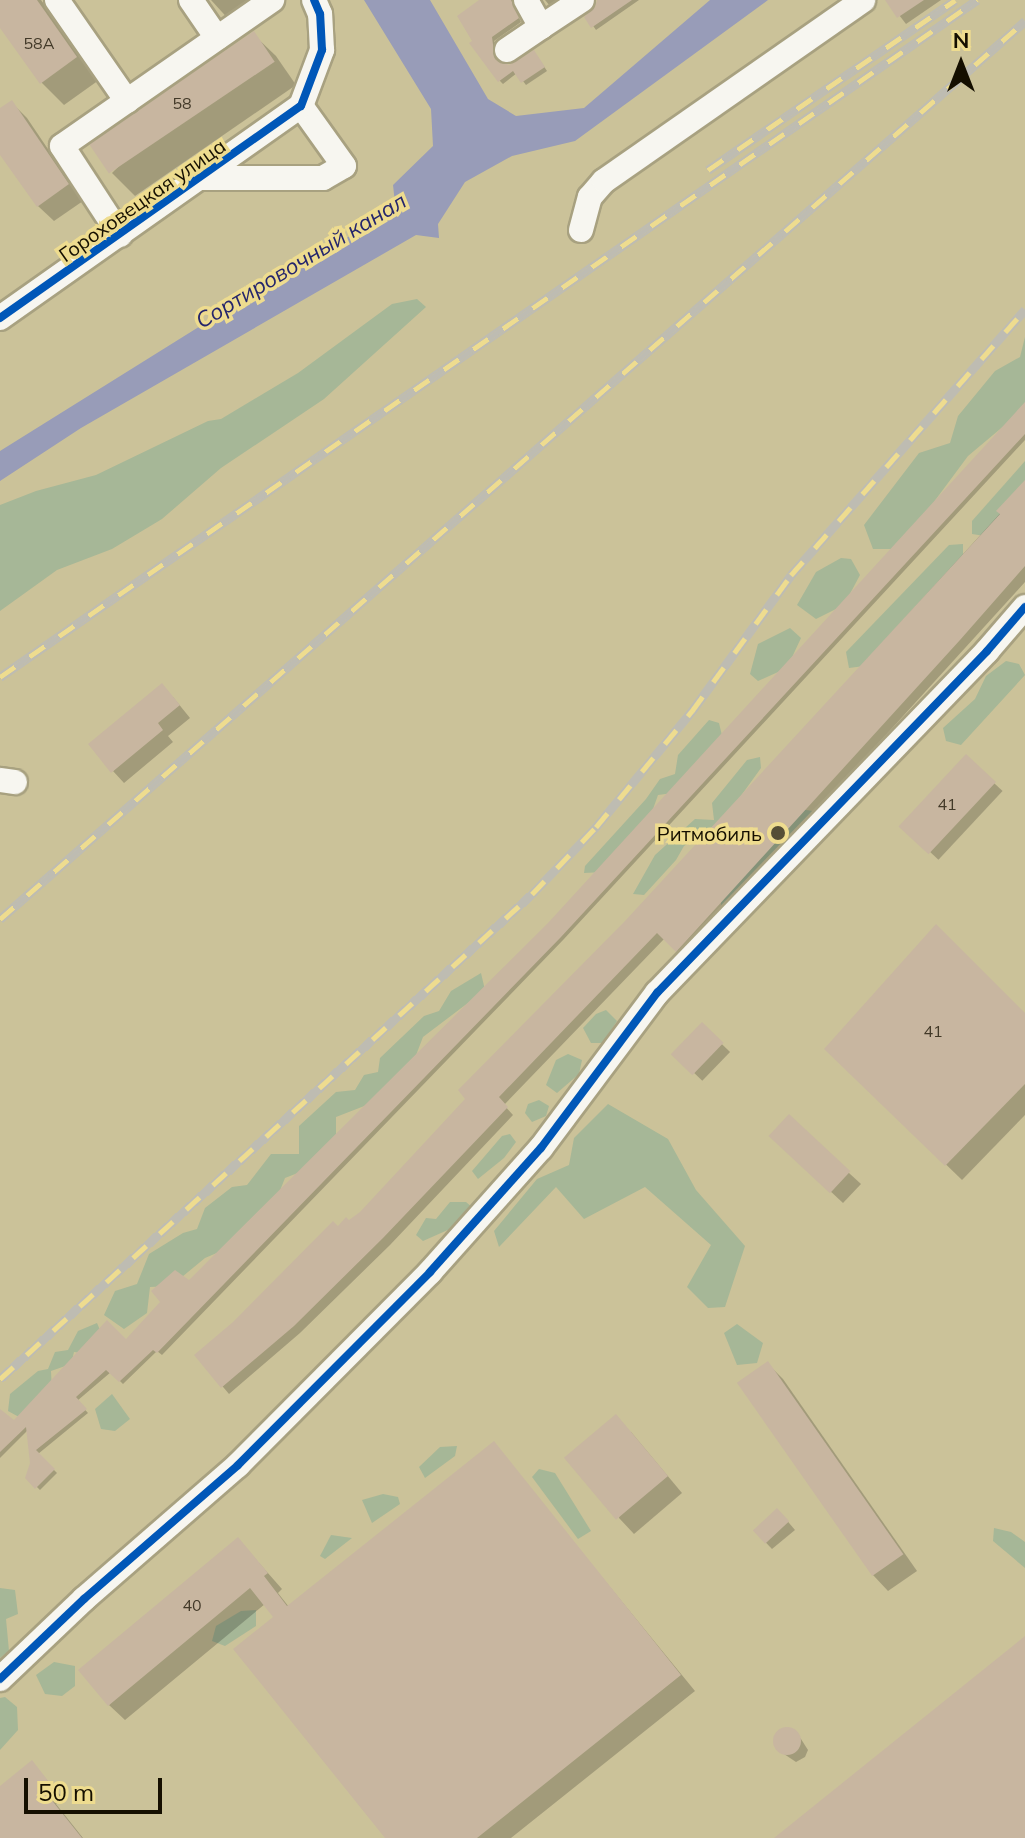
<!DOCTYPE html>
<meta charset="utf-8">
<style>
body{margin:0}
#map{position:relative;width:1025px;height:1838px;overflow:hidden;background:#cbc299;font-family:Mulish,sans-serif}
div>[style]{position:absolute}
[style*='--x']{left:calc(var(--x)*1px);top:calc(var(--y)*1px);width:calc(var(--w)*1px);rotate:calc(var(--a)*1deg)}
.green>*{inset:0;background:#a6b797}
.water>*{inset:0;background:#989cb8}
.shadow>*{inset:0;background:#0003;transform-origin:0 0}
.building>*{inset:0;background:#c8b6a0;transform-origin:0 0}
.round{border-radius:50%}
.roads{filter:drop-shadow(2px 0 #a8a180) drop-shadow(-2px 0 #a8a180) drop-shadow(0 2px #a8a180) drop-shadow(0 -2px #a8a180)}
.minor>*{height:24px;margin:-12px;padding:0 12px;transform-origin:12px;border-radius:12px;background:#f7f6f0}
.rail>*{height:9px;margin-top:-4.5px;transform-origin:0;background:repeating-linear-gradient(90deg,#eedc8f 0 18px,#bebcb2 0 36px);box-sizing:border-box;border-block:2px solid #bebcb2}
.cycleway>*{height:8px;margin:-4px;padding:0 4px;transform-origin:4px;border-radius:4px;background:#0057b8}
.dots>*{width:22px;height:22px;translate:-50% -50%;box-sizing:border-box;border:4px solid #eedc8f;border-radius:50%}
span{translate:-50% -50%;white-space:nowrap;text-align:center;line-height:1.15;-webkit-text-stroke:7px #eedc8f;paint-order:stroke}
.number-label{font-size:16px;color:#423928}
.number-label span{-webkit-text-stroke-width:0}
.street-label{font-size:20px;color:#150f00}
.poi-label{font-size:20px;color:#150f00}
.right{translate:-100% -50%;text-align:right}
.water-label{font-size:22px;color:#25266c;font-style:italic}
.north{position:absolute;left:921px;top:24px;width:80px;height:80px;-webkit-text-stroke:6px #eedc8f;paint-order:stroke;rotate:0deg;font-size:22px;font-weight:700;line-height:32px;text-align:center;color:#150f00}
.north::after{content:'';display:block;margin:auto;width:28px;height:36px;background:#150f00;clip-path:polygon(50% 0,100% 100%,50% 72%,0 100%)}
.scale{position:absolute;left:24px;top:1778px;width:138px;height:36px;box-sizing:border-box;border:4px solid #150f00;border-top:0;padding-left:10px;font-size:24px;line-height:28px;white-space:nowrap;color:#150f00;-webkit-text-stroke:6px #eedc8f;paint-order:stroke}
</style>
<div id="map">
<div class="green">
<div style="clip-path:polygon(417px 299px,426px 307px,324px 399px,221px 468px,162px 519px,112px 549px,57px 570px,0 611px,0 505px,36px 491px,96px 475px,208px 421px,221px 419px,298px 373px,392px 304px)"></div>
<div style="clip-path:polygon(1025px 337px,1025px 408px,968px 456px,899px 549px,873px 549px,864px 525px,919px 453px,950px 443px,958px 416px,995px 371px,1020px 357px)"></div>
<div style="clip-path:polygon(1025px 461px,1025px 488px,985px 536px,972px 534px,972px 521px)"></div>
<div style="clip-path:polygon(963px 544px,963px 556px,864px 666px,849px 668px,846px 652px,949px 545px)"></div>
<div style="clip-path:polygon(841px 558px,851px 559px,860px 575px,844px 605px,816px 619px,797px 605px,816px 572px)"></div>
<div style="clip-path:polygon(790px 628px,801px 638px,787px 668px,758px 681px,750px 674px,758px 644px)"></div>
<div style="clip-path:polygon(1006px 661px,1019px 664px,1025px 675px,961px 745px,946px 741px,943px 728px,975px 699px,986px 676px)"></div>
<div style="clip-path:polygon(709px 720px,719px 723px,724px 744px,673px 793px,658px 795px,647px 826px,603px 872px,584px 873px,585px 866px,646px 799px,660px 779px,675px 774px,678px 755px)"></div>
<div style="clip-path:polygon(760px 757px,761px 768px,722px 822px,684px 846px,676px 860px,644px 895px,633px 894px,655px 855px,695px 819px,714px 820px,712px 803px,747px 760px)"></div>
<div style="clip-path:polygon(799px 809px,813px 811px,810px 822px,721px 913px,721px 892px)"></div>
<div style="clip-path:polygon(481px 973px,485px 990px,423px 1037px,413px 1063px,372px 1103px,336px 1117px,336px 1142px,318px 1165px,285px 1178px,275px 1203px,233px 1246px,205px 1258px,171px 1286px,150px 1287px,147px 1313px,124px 1329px,104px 1315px,115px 1291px,137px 1284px,149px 1254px,183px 1233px,197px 1229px,205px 1208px,232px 1187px,247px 1185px,271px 1154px,299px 1154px,299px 1126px,336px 1092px,355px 1090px,364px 1075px,378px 1072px,380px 1058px,424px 1016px,439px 1011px,451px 991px)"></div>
<div style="clip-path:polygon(606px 1010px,617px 1021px,603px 1043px,591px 1043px,583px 1028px,596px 1014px)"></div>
<div style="clip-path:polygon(568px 1054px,582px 1060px,579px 1074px,557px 1093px,546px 1085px,556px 1060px)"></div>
<div style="clip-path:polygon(539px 1100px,549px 1106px,546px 1116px,532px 1122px,525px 1113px,528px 1104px)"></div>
<div style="clip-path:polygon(608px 1104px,668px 1139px,696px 1190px,745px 1246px,725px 1307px,708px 1308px,687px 1287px,711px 1245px,645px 1187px,584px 1219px,556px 1187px,499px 1247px,494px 1231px,537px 1179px,569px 1165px,574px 1138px)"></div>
<div style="clip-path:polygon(510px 1134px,516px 1142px,504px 1158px,478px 1179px,472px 1171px,502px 1136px)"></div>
<div style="clip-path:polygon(450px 1202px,466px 1202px,473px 1208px,450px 1229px,423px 1241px,416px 1235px,426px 1218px,436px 1219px)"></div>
<div style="clip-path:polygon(97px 1323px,107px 1346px,97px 1355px,74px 1352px,71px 1364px,51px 1371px,52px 1393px,19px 1417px,8px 1411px,10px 1394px,38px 1371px,48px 1369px,55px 1352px,68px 1350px,78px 1331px)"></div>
<div style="clip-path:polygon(737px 1324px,763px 1343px,757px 1363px,737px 1365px,724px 1333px)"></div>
<div style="clip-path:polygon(112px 1394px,130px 1419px,115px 1431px,101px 1429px,95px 1409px)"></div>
<div style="clip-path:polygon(457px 1446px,455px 1456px,425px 1478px,419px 1467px,440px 1447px)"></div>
<div style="clip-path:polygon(539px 1469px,555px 1473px,591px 1531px,578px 1539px,532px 1477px)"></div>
<div style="clip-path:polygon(383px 1494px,398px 1497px,400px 1504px,372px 1523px,362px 1500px)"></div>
<div style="clip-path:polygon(994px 1528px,1011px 1532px,1025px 1542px,1025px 1568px,993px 1541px)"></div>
<div style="clip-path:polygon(331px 1535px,352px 1538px,325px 1559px,320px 1556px)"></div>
<div style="clip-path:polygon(0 1588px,15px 1590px,18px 1614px,6px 1619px,9px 1651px,0 1658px)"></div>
<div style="clip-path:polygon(256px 1610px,256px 1626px,225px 1646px,212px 1641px,216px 1626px,241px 1611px)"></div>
<div style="clip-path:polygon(54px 1662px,75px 1666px,75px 1686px,62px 1696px,45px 1694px,36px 1675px)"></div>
<div style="clip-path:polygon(5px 1697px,17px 1707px,18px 1730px,0 1750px,0 1698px)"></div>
</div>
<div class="water">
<div style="clip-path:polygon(364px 0,430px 0,488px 99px,516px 116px,584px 108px,710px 0,768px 0,575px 141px,512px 156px,465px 182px,438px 224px,439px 238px,416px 235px,81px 428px,0 481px,0 451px,314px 255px,396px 212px,393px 185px,433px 146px,431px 109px)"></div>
</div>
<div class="shadow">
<div style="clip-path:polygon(0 0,41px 0,99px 80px,64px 105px,42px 83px,0 25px)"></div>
<div style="clip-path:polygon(211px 0,260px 0,243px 35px)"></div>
<div style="clip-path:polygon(482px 0,516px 0,513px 5px,521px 22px,494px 41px,497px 46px,494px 56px,500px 65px,508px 67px,537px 56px,547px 71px,526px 85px,517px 73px,503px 84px,500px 81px,472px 44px)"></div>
<div style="clip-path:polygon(545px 0,560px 0,550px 6px)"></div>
<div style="clip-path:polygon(599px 0,639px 0,596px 30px,587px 17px,597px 8px)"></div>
<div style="clip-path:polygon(892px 0,941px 0,906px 24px,889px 2px)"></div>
<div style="clip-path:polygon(253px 34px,276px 56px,296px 85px,135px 196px,112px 173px)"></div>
<div style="clip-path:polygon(12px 103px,27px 118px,83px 201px,54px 221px,38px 206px,0 151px,0 111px)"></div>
<div style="clip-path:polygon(1025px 405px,1025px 440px,564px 939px,162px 1355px,157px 1351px,123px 1384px,111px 1372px,77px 1401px,88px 1413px,38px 1454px,57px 1473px,40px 1490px,27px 1477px,32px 1464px,28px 1430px,0 1458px,0 1411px,14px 1423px,126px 1342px,190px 1283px,549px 924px)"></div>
<div style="clip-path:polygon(1025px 486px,1025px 582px,684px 957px,665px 938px,504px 1105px,513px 1115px,390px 1245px,300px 1333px,229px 1394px,197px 1356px,338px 1228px,362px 1214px)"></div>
<div style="clip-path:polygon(173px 697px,190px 718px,168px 736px,173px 742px,124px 783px,113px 771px)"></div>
<div style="left:966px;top:757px;width:50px;height:94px;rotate:43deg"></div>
<div style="clip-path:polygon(1025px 1015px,1025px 1115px,962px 1180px,827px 1049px)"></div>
<div style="left:702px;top:1025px;width:39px;height:40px;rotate:44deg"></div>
<div style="clip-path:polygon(783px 1147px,849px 1173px,861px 1184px,843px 1203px)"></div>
<div style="clip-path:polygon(768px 1364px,783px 1379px,917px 1571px,888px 1591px,873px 1575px)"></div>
<div style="clip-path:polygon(631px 1432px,682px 1493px,634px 1534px,619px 1518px)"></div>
<div style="clip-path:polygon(493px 1444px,695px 1691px,511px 1838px,388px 1838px,276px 1618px,265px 1604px,125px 1720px,109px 1705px,238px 1539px,282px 1589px,278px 1593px,289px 1607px)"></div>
<div style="clip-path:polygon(784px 1517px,795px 1530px,772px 1549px,754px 1530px)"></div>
<div style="clip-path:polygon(784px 1730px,793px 1731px,801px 1739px,808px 1750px,805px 1757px,796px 1762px,778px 1750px,775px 1742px,777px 1734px)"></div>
<div style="clip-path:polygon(32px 1763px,63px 1798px,56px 1804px,83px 1838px,0 1838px,0 1789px)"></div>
</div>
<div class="building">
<div style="clip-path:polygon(0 0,37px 0,77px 57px,40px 84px,0 28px)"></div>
<div style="clip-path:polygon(479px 0,511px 0,519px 18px,492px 37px,495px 59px,509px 65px,534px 50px,545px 67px,521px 83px,513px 71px,498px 82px,469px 43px,472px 41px,457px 16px)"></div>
<div style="clip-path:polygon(597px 0,632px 0,591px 28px,584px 17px,595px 7px)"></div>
<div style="clip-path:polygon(885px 0,924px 0,897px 18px)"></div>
<div style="left:254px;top:31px;width:37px;height:200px;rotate:56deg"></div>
<div style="clip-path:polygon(12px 100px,69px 184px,37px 207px,0 155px,0 108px)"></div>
<div style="clip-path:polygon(1025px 402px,1025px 434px,561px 937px,157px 1353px,153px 1350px,119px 1382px,106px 1370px,76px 1397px,87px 1409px,36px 1450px,55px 1469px,35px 1489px,25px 1478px,30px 1463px,26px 1427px,0 1452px,0 1409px,14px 1420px,107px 1320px,126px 1339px,160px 1302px,151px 1291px,175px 1270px,189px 1280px,548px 923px)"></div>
<div style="clip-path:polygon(1025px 480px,1025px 566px,960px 640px,676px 952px,657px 933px,499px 1097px,508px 1107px,383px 1238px,294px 1326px,221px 1388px,194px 1355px,233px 1322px,333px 1221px,338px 1226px,346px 1217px,349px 1220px,360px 1212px,465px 1099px,458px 1090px,625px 921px,1000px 514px,996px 511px)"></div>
<div style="clip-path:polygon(162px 683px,180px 705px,158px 723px,163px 730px,111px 773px,88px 744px)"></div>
<div style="left:966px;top:754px;width:41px;height:99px;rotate:43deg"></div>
<div style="clip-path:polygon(936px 924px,1025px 1013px,1025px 1084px,945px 1166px,824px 1049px)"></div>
<div style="left:702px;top:1022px;width:30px;height:45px;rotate:44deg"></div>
<div style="left:789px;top:1114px;width:84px;height:30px;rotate:43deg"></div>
<div style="left:768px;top:1361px;width:236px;height:38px;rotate:55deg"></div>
<div style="left:616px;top:1414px;width:81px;height:68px;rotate:50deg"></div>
<div style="clip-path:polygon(494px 1441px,681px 1675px,477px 1838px,385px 1838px,233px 1649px,273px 1617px,250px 1588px,108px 1706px,78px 1670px,238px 1537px,268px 1573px,264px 1576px,287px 1606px)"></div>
<div style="left:777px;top:1508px;width:18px;height:33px;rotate:47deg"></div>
<div style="clip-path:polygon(1025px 1636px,1025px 1838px,774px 1838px)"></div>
<div class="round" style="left:773px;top:1727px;width:28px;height:28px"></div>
<div style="clip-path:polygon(32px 1760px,49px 1782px,42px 1788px,82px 1838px,0 1838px,0 1786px)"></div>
</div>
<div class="roads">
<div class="minor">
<div style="--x:57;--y:0;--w:123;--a:55.3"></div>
<div style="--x:191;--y:0;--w:46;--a:55.6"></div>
<div style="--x:526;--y:0;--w:31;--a:61"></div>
<div style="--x:541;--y:27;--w:49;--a:-33.4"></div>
<div style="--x:507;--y:50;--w:41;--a:-34.1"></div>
<div style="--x:202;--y:178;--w:121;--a:0"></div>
<div style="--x:323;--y:178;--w:24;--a:-30"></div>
<div style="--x:344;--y:166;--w:74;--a:-125.6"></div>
<div style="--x:581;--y:230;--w:34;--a:-75"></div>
<div style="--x:590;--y:197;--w:21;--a:-49"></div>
<div style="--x:604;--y:181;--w:316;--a:-34.9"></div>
<div style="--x:120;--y:235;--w:106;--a:-123.1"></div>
<div style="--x:62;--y:146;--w:256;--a:-34.8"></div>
<div style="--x:0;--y:318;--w:368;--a:-35.2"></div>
<div style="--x:301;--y:106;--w:60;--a:-69.4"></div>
<div style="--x:322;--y:50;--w:36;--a:-93"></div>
<div style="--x:320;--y:14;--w:15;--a:-113"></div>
<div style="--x:0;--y:780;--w:15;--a:8"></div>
<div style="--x:0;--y:1679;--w:116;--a:-43.6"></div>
<div style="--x:84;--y:1599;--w:204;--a:-41"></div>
<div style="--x:238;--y:1465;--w:272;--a:-45.1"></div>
<div style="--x:430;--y:1272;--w:166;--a:-48.2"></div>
<div style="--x:541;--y:1148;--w:194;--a:-53.2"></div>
<div style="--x:657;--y:993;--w:475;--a:-46"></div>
<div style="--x:987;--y:651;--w:58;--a:-49.2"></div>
</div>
</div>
<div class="rail">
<div style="--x:708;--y:170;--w:300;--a:-34.5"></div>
<div style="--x:0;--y:677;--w:1189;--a:-34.72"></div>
<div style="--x:0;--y:919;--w:1363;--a:-41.22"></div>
<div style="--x:0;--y:1379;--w:720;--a:-42.35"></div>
<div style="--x:532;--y:894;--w:93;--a:-46.3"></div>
<div style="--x:596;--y:827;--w:151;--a:-50.4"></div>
<div style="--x:692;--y:711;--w:168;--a:-53.9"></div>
<div style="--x:791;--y:575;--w:354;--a:-48.6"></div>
</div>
<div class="cycleway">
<div style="--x:0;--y:318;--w:368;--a:-35.2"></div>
<div style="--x:301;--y:106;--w:60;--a:-69.4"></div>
<div style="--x:322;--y:50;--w:36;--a:-93"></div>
<div style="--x:320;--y:14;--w:15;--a:-113"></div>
<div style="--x:0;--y:1679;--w:116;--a:-43.6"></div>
<div style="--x:84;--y:1599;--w:204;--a:-41"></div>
<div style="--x:238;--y:1465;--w:272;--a:-45.1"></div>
<div style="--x:430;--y:1272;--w:166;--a:-48.2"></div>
<div style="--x:541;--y:1148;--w:194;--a:-53.2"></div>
<div style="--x:657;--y:993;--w:475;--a:-46"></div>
<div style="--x:987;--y:651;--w:58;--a:-49.2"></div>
</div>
<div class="dots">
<div style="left:778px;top:833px;background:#554e36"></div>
</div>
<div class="number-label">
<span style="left:39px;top:43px">58А</span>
<span style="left:182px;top:103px">58</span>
<span style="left:947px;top:804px">41</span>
<span style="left:933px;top:1031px">41</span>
<span style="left:192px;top:1605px">40</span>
</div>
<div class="street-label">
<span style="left:142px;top:200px;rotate:-35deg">Гороховецкая улица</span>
</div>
<div class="poi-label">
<span class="right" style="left:762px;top:833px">Ритмобиль</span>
</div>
<div class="water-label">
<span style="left:301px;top:261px;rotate:-31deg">Сортировочный канал</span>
</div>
<div class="north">N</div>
<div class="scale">50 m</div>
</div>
